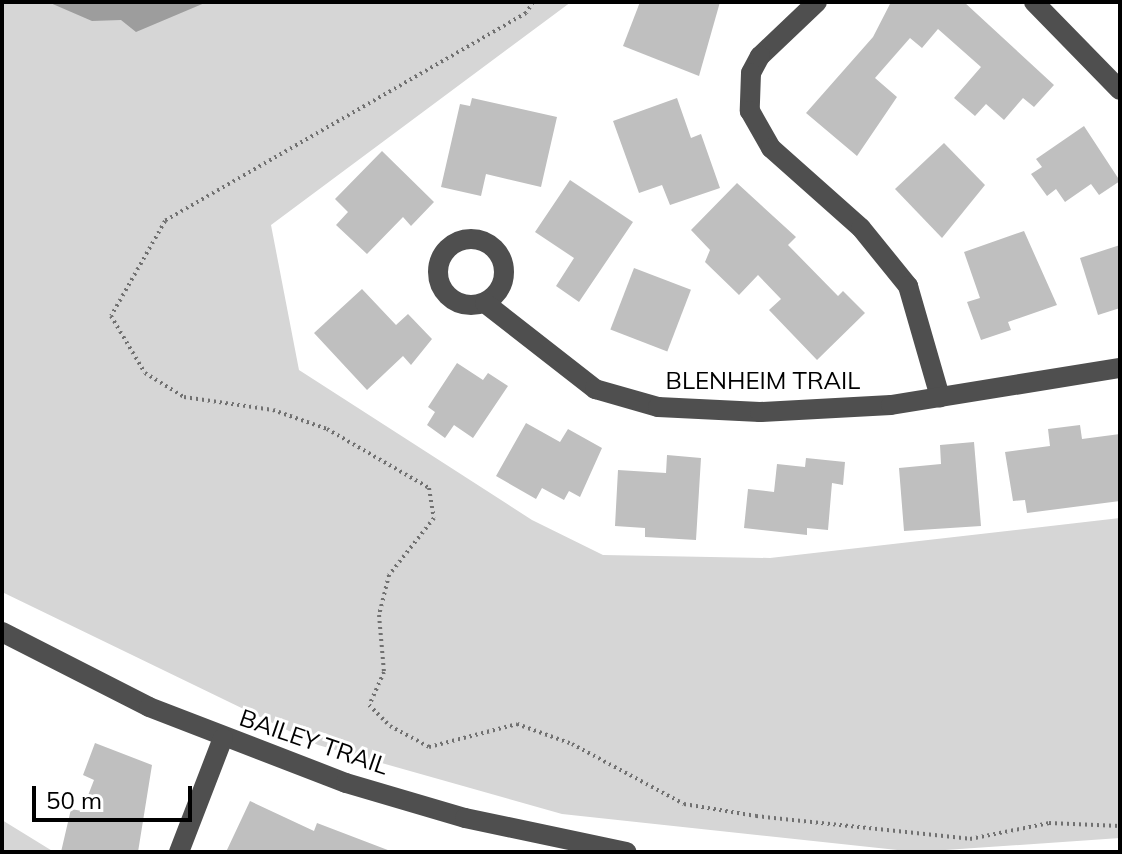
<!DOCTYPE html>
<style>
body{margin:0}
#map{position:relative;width:1122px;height:854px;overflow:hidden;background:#fff;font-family:Mulish,sans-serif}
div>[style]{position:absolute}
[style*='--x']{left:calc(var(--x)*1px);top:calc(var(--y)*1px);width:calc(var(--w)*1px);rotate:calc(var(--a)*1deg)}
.green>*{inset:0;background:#d6d6d6}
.water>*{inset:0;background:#9d9d9d}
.building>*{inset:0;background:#bfbfbf;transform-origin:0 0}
.path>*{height:4px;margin-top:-2px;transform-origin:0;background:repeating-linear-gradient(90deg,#717171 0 2px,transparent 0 6px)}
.minor>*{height:20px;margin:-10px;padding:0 10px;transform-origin:10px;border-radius:10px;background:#4f4f4f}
.minor>.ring{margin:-10px;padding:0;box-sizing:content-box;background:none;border:20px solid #4f4f4f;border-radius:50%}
span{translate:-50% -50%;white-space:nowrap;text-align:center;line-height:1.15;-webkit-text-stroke:6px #fff;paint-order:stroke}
.street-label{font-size:24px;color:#000}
.frame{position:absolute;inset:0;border:4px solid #000;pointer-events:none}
.scale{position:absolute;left:32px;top:786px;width:160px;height:36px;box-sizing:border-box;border:4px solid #000;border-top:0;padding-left:10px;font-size:24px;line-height:28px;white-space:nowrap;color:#000;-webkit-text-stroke:6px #fff;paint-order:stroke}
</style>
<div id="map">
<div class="green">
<div style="clip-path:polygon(2px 2px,571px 2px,271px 225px,299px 370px,532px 520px,603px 555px,770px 558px,1120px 518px,1120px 838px,916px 852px,562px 814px,318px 745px,2px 592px)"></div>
<div style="clip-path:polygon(2px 820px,54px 852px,2px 852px)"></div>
</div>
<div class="water">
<div style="clip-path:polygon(48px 2px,207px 2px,136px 32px,121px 20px,92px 21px)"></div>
</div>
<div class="building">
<div style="clip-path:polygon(640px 2px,720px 2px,699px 76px,623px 46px)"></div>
<div style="clip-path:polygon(891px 2px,964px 2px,1054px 85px,1034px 107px,1023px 98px,1004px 120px,986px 104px,975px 116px,954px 98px,981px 67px,938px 29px,922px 48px,910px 38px,875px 78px,897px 97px,857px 156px,806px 113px,873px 37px)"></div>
<div style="clip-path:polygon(472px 98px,557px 117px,541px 187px,486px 174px,481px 196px,441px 187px,460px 104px,470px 106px)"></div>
<div style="clip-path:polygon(677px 98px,691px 138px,701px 134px,720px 188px,670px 205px,662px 185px,639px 193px,613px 121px)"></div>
<div style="clip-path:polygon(1084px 126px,1120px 181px,1099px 195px,1091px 184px,1065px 202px,1056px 189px,1047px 196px,1031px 174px,1042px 167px,1036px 159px)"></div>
<div style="clip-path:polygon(944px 143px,985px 185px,942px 238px,895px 189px)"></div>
<div style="clip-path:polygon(382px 151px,434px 202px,411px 226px,403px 217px,367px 254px,336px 225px,348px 212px,335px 199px)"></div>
<div style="clip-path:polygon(570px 180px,633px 222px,579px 302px,556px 286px,574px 258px,535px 232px)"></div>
<div style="clip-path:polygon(737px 183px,796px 237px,788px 245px,838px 296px,843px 291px,865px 313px,817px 360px,769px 310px,781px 299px,758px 275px,739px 295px,705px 262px,710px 250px,691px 230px)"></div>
<div style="clip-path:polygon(1024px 231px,1057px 305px,1008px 322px,1011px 330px,981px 340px,967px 302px,980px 298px,964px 252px)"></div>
<div style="clip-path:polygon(1120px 245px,1120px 308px,1098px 315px,1080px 258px)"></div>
<div style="left:634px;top:268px;width:61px;height:66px;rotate:21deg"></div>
<div style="clip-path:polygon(362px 289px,396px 325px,408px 314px,432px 339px,411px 365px,403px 356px,367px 390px,314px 333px)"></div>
<div style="clip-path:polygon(457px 363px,483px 380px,488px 373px,508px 386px,473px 438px,454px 425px,445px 438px,427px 425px,435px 412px,428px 407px)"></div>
<div style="clip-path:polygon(526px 423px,560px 442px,568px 429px,602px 448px,580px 497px,569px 491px,564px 500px,542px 488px,536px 499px,496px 476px)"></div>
<div style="clip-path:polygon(1080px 425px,1082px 439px,1120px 434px,1120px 501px,1027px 513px,1025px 500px,1013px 501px,1005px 452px,1050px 446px,1048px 429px)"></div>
<div style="clip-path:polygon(974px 442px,981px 526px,904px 531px,899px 468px,941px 464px,940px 445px)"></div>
<div style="clip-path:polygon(667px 455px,701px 458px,696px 540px,645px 537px,645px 528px,615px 526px,618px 470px,666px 473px)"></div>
<div style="clip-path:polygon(806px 458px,845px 462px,843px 485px,832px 483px,828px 530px,807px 528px,807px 535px,744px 528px,748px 489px,774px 492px,777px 464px,805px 467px)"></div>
<div style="clip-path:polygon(95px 743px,152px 765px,138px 852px,61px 852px,71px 809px,82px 811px,94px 780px,83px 775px)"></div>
<div style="clip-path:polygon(250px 801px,314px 831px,317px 823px,393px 852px,226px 852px)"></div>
</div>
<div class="path">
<div style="--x:533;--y:2;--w:13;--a:122"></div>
<div style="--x:526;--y:13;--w:417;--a:150.1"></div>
<div style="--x:165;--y:221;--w:109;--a:119.6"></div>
<div style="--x:111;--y:316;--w:66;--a:59.2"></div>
<div style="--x:145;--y:373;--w:46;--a:31.6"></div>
<div style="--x:184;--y:397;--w:90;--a:8.3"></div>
<div style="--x:273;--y:410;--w:57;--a:19.4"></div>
<div style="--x:327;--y:429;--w:118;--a:30"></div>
<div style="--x:429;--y:488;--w:30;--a:81"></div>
<div style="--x:434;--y:518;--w:73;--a:128.3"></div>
<div style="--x:389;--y:575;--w:41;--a:104"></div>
<div style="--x:379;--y:615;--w:57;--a:85"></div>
<div style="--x:384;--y:672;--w:36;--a:114"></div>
<div style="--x:369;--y:705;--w:30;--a:45"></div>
<div style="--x:390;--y:726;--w:44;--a:28.3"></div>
<div style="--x:429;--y:747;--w:91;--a:-14.6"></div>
<div style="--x:517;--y:724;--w:59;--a:20"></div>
<div style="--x:572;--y:744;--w:127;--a:28.2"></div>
<div style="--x:684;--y:804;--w:73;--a:9.5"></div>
<div style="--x:756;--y:816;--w:215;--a:6.1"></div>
<div style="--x:970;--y:839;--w:81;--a:-11.4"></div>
<div style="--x:1049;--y:823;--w:71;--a:2.4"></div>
</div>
<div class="minor">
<div style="--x:817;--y:2;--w:79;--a:136.5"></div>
<div style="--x:760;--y:56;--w:19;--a:118"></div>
<div style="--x:751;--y:73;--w:38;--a:92"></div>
<div style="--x:750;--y:111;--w:43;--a:60.4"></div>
<div style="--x:771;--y:148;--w:120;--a:41.6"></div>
<div style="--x:861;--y:228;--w:75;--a:51"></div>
<div style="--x:908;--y:286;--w:116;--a:73.9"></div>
<div style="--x:1034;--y:2;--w:123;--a:45.7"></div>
<div class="ring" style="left:438px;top:239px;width:46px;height:46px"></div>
<div style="--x:485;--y:303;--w:140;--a:38"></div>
<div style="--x:595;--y:389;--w:66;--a:15.9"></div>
<div style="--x:658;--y:407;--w:102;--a:2.8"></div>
<div style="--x:760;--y:412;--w:131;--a:-3.1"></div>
<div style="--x:891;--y:405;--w:232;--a:-9.2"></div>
<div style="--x:2;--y:632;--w:165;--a:27"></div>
<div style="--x:149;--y:707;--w:211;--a:21.1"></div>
<div style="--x:346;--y:783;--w:124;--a:16.4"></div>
<div style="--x:465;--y:818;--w:165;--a:11.9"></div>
<div style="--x:179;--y:852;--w:122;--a:-68.9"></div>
</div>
<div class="street-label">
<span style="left:763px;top:381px">BLENHEIM TRAIL</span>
<span style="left:314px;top:742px;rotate:19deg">BAILEY TRAIL</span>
</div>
<div class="frame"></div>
<div class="scale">50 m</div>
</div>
